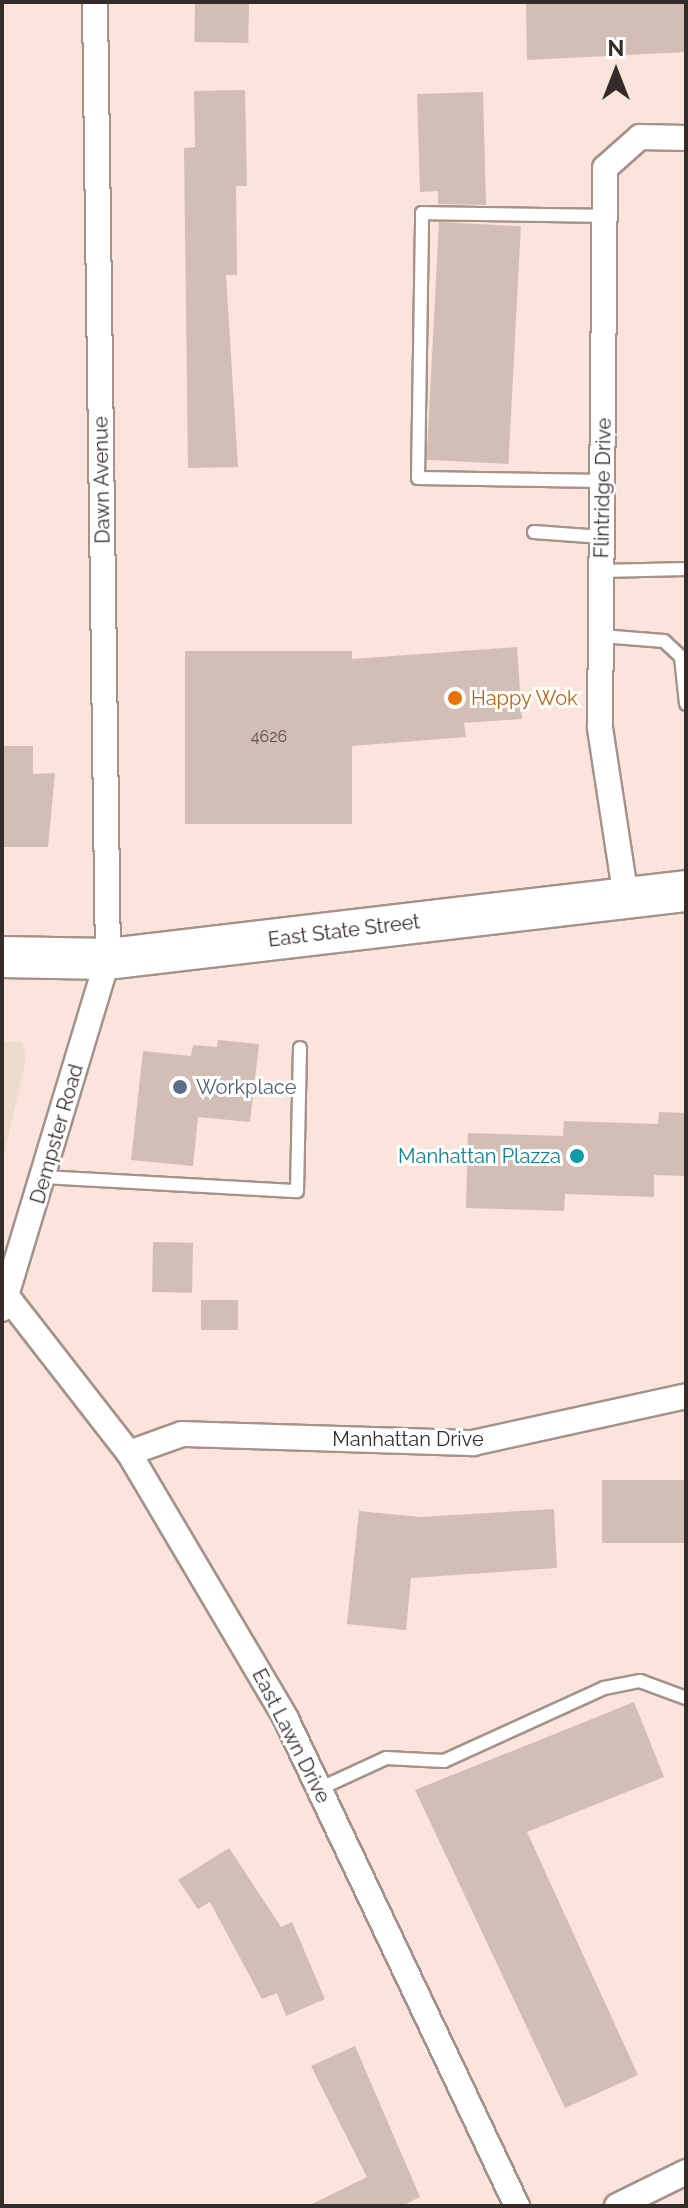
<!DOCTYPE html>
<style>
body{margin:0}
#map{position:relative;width:688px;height:2208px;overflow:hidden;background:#fae4db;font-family:Raleway,sans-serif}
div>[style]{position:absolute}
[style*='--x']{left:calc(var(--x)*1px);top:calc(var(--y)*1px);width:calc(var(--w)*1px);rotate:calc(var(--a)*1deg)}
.commercial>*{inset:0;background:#eddccb}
.building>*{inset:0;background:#d2beb5;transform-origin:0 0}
.roads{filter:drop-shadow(2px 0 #a5928a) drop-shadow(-2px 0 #a5928a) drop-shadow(0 2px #a5928a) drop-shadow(0 -2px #a5928a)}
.service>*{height:12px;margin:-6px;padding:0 6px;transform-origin:6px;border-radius:6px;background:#fff}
.minor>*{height:24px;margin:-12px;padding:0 12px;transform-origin:12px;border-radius:12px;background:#fff}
.primary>*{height:40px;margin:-20px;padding:0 20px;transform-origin:20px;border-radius:20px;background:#fff}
.dots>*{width:22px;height:22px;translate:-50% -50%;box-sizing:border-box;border:4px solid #fff;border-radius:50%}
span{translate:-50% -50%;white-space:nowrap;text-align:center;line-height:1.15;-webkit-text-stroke:6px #fff;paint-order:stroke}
.number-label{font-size:16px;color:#5c504b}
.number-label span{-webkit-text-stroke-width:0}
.street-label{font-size:20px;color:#342c28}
.food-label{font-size:20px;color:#c56008}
.left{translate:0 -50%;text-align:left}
.service-label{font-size:20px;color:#4e5e75}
.culture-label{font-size:20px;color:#0d838f}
.right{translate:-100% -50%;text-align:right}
.frame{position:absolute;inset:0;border:4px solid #342c28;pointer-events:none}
.north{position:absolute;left:576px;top:32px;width:80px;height:80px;-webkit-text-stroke:6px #fff;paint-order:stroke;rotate:0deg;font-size:22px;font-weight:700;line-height:32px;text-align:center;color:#342c28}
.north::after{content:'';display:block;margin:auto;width:28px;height:36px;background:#342c28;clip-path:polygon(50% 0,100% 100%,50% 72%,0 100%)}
</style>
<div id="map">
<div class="commercial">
<div style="clip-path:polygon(2px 1042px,22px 1042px,26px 1059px,2px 1163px)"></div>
</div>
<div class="building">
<div style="clip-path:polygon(526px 2px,686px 2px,686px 52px,527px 60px)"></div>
<div style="left:195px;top:3px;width:54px;height:39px;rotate:1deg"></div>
<div style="clip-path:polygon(245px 90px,247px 186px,236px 186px,237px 275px,226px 275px,238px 467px,188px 468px,184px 148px,195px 147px,194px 91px)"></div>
<div style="clip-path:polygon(483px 92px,486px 205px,438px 204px,438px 191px,420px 192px,417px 94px)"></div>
<div style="left:439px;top:222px;width:82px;height:238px;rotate:3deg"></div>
<div style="clip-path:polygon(517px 647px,522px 719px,464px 723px,466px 737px,352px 746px,352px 824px,185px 824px,185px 651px,352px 651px,352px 659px)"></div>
<div style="clip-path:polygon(2px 746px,33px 746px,33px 774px,55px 773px,48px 847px,2px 847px)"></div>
<div style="clip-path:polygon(218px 1040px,259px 1044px,250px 1122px,198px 1117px,193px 1166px,131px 1160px,143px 1051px,191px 1056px,193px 1045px,217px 1047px)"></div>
<div style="clip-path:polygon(659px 1112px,686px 1113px,686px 1176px,654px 1175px,654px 1197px,565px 1194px,564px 1211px,466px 1208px,468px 1133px,563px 1136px,564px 1121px,658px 1124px)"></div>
<div style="left:153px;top:1242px;width:40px;height:50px;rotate:1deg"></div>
<div style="left:201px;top:1300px;width:37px;height:30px"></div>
<div style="left:686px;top:1480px;width:63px;height:84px;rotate:90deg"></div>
<div style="clip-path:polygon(554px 1509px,557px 1568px,411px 1578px,406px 1630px,347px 1624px,359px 1511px,420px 1517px)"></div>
<div style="clip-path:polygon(634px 1702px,664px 1777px,527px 1832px,638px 2075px,565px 2108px,415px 1790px)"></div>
<div style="clip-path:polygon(229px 1848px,281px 1927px,292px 1922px,325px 1999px,286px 2016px,277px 1993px,262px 1999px,210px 1902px,198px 1909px,178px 1880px)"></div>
<div style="clip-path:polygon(355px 2046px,420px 2197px,402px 2206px,308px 2206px,367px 2177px,311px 2066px)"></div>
</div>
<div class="roads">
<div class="service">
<div style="--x:603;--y:481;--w:185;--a:-179.1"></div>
<div style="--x:418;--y:478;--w:265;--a:-89.1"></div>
<div style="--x:422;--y:213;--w:183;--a:0.9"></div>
<div style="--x:534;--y:532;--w:68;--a:4.2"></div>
<div style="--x:602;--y:571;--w:84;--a:-1.4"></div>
<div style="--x:601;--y:636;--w:63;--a:4.5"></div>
<div style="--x:664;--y:641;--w:23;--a:43"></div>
<div style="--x:681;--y:657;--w:47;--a:83.9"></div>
<div style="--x:45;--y:1177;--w:252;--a:3.2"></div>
<div style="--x:297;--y:1191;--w:143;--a:-88.8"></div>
<div style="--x:319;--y:1789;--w:74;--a:-24.8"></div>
<div style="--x:386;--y:1758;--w:58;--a:3"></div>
<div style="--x:444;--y:1761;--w:176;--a:-24.5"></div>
<div style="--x:604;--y:1688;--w:37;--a:-11"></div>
<div style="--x:640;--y:1681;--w:49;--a:20.3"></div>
</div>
<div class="minor">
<div style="--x:626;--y:898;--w:172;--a:-98.7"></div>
<div style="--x:600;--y:728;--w:560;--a:-89.49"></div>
<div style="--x:605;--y:168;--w:47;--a:-41.5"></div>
<div style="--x:640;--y:137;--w:46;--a:1.2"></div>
<div style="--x:9;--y:1299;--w:195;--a:52.1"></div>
<div style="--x:129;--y:1453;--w:309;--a:59.4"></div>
<div style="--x:286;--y:1719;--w:539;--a:64.62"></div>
<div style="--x:2;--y:1309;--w:366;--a:-73.2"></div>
<div style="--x:108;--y:959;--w:957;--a:-90.78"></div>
<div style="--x:129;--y:1453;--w:56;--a:-19.7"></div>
<div style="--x:182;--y:1434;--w:291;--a:1.8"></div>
<div style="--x:473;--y:1443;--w:218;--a:-12.4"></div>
<div style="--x:617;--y:2206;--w:77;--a:-26.2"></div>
</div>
<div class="primary">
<div style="--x:2;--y:957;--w:106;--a:1.1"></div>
<div style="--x:108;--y:959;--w:582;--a:-6.71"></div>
</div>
</div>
<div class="dots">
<div style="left:455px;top:698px;background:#e8710a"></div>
<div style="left:180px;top:1087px;background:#5c6f8a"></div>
<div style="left:577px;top:1156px;background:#0f9aa8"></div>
</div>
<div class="number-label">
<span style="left:269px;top:737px">4626</span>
</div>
<div class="street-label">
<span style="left:102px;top:480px;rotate:-91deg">Dawn Avenue</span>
<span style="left:603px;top:488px;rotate:-89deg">Flintridge Drive</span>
<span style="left:344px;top:931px;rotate:-7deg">East State Street</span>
<span style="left:57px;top:1134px;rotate:-74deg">Dempster Road</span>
<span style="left:408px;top:1439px">Manhattan Drive</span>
<span style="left:291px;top:1736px;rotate:63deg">East Lawn Drive</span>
</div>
<div class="food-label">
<span class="left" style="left:471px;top:698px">Happy Wok</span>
</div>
<div class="service-label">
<span class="left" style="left:196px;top:1087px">Workplace</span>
</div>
<div class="culture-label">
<span class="right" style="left:561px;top:1156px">Manhattan Plazza</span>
</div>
<div class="frame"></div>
<div class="north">N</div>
</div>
